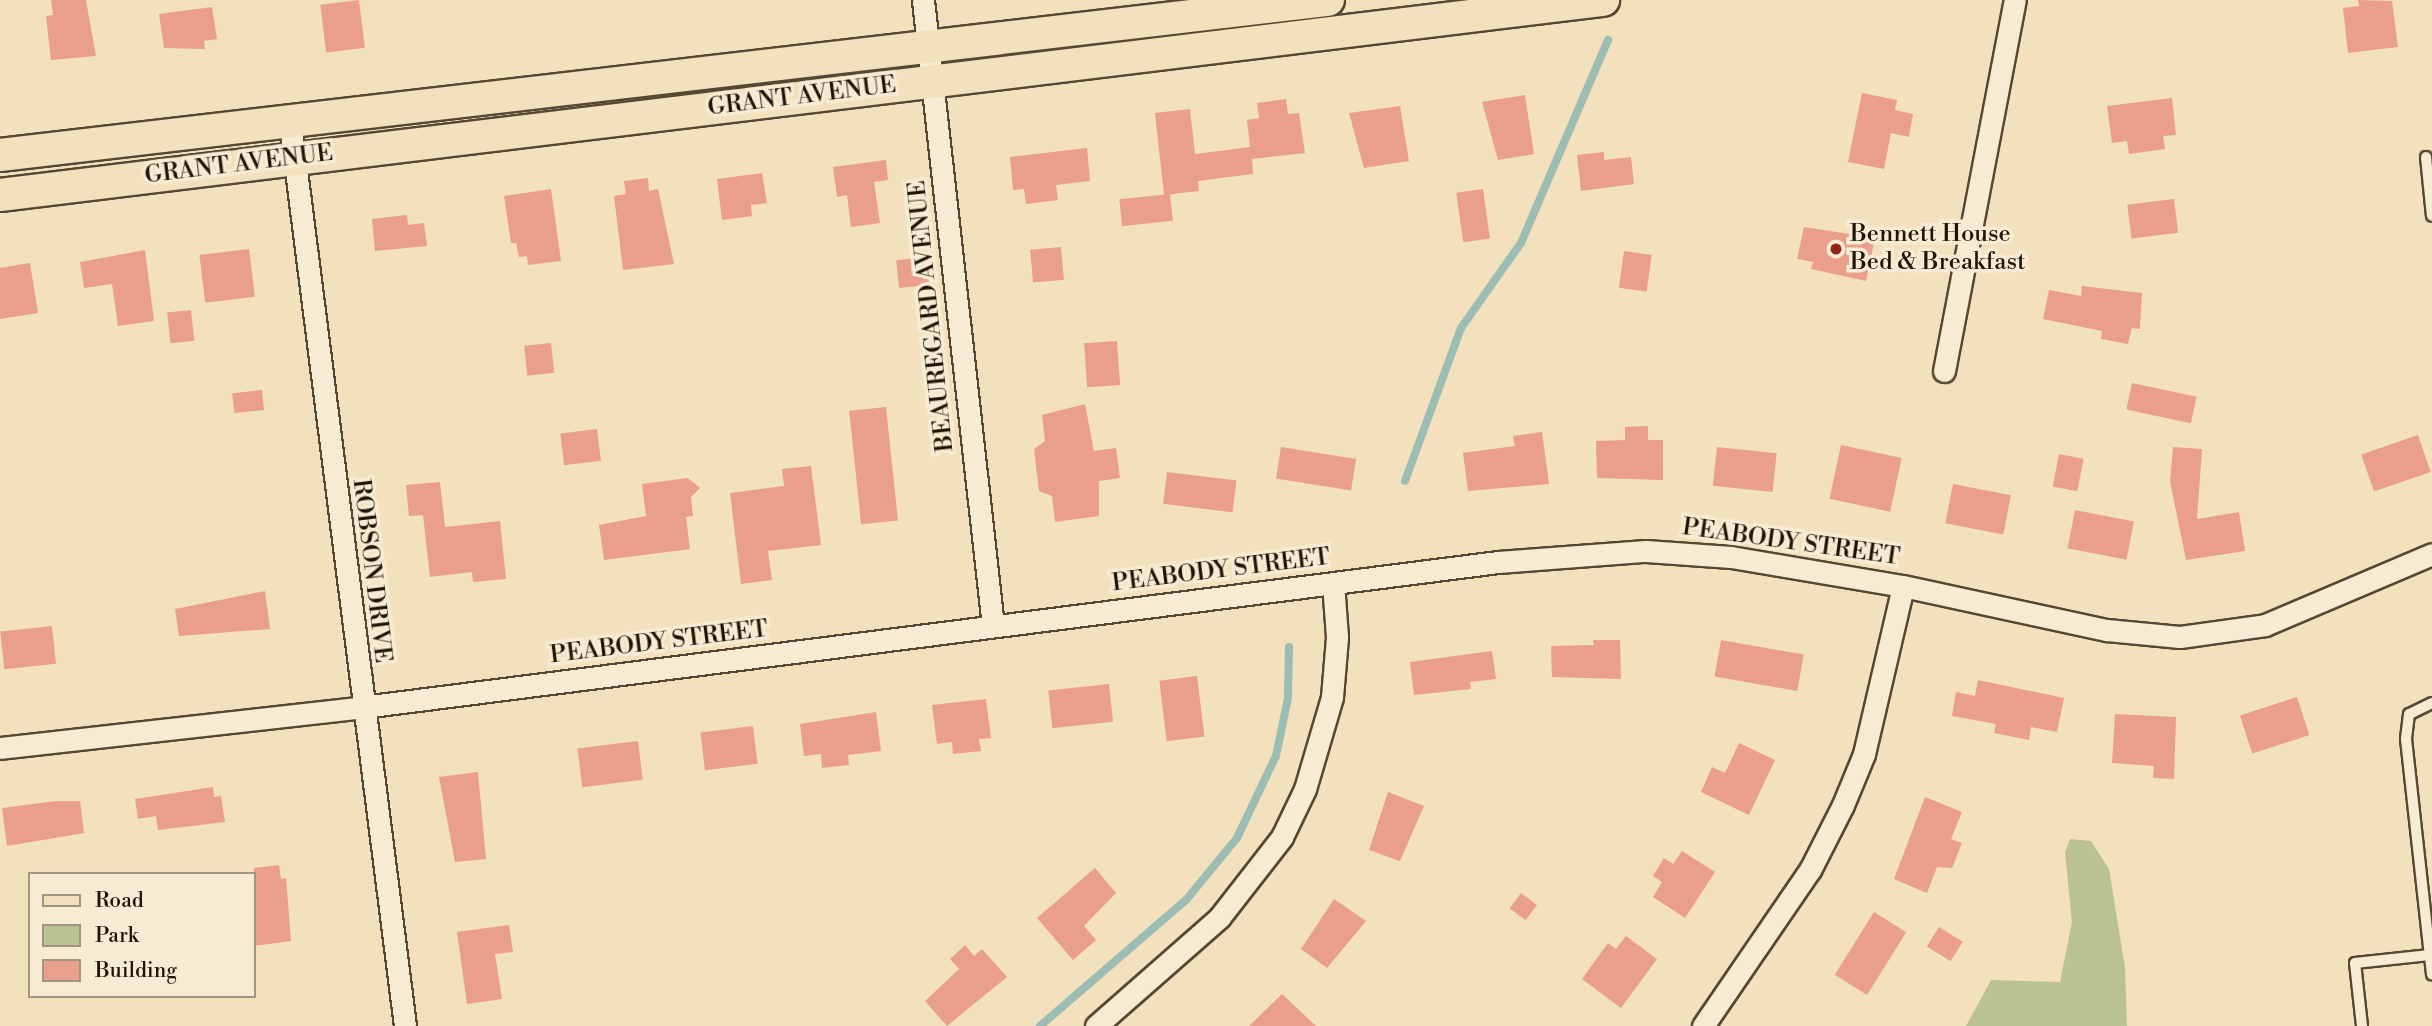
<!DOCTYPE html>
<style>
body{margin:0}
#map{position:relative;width:2432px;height:1026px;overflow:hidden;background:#f3e0bc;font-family:"Libre Bodoni",serif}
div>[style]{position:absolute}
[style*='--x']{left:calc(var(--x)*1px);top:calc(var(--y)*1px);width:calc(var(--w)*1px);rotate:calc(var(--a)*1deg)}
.green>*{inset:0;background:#bbc291}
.stream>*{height:8px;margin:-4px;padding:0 4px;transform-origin:4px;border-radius:4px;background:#9bbdb4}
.building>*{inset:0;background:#e99f8b;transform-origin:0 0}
.roads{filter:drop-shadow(2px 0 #554733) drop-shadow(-2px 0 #554733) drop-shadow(0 2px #554733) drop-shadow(0 -2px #554733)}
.service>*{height:10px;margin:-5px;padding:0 5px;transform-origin:5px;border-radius:5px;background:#f7ebd3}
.minor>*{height:21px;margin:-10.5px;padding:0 10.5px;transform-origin:10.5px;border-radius:10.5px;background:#f7ebd3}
.primary>*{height:32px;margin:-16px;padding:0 16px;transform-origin:16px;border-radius:16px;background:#f3e0bc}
.dots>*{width:19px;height:19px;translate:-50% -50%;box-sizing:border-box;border:4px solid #f7ebd3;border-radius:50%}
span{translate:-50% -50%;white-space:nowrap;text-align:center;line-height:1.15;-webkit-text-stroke:7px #f7ebd3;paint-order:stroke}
.street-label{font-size:24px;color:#201405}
.poi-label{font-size:24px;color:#201405}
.left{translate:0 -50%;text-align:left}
.legend{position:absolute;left:28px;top:872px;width:228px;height:126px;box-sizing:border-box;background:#f7ebd3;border:2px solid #a19581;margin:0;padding:9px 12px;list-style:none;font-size:21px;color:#201405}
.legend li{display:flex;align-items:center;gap:14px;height:35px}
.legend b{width:35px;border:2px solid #a19581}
</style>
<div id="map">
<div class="green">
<div style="clip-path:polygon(2070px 839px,2091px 841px,2109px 869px,2125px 968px,2127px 1026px,1966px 1026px,1991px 980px,2060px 982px,2072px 922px,2065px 853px)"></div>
</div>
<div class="stream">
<div style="--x:1405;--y:481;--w:163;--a:-69.9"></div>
<div style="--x:1461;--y:328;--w:104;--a:-54.8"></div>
<div style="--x:1521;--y:243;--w:221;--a:-66.8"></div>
<div style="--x:1040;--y:1026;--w:193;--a:-40.8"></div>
<div style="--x:1186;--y:900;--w:80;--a:-50.6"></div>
<div style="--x:1237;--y:838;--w:91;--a:-64.6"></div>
<div style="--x:1276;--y:756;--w:59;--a:-78.3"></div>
<div style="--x:1288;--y:698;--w:51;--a:-88.9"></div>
</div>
<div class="building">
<div style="clip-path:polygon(51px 0,86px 0,96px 56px,51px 60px,46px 16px,53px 15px)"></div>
<div style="left:359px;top:0;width:48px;height:39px;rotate:83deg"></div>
<div style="clip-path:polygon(2358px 0,2392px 1px,2398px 47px,2348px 53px,2343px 8px,2359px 6px)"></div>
<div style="clip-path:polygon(212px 7px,217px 39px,204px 41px,205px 49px,164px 48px,159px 14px)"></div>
<div style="clip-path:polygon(1862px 93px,1897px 100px,1895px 110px,1913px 114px,1909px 137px,1891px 133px,1884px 169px,1848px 162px)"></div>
<div style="clip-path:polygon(1525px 95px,1534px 154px,1498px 160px,1482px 102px)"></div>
<div style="clip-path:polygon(2172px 98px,2176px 135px,2163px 136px,2165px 149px,2129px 154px,2127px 141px,2112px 143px,2107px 106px)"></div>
<div style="clip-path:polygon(1286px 99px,1288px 114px,1299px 113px,1305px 153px,1252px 159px,1253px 174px,1198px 181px,1199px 191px,1164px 195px,1155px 113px,1190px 109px,1195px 154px,1250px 147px,1247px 120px,1259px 118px,1257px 103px)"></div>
<div style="clip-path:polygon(1400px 106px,1409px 161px,1364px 168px,1349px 113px)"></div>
<div style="clip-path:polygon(1087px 148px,1090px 181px,1056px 185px,1058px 200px,1026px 204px,1024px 189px,1013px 190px,1010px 157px)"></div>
<div style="clip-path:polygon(1604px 152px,1604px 160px,1631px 157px,1634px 184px,1581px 191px,1577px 155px)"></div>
<div style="clip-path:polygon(886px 160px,888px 180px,874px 182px,880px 223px,851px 227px,847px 195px,837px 197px,833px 167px)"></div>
<div style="clip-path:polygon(762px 173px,767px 203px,751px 205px,752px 216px,722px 220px,717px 179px)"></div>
<div style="clip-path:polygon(648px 178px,649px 191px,658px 189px,674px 264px,623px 270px,614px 196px,626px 194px,624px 181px)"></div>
<div style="clip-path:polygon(551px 189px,561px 261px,528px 265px,527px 256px,519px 257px,516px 243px,511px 243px,504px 196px)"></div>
<div style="left:1483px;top:189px;width:50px;height:27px;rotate:82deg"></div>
<div style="left:1170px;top:194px;width:27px;height:51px;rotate:84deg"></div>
<div style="left:2174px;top:199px;width:34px;height:47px;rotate:83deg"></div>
<div style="clip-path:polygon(407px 215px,408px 225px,424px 223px,427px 246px,375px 251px,372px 219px)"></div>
<div style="clip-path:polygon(1804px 227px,1875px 238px,1866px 281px,1811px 269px,1813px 262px,1797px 259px)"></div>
<div style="left:1061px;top:247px;width:33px;height:31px;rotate:85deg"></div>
<div style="left:249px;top:249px;width:48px;height:50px;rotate:83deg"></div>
<div style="clip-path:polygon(145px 250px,154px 321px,118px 326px,112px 284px,84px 288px,80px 262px)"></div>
<div style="left:1624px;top:251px;width:28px;height:37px;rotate:8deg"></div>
<div style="left:926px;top:257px;width:28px;height:30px;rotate:84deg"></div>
<div style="clip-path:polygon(30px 263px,38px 313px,0 319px,0 268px)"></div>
<div style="clip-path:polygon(2082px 286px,2142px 293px,2140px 329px,2132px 328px,2128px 344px,2101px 339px,2102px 331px,2043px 319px,2049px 290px,2081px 296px)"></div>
<div style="left:191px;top:310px;width:31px;height:24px;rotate:84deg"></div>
<div style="left:1117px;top:341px;width:44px;height:33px;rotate:86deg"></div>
<div style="left:551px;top:343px;width:30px;height:27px;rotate:84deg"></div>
<div style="left:2132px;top:383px;width:66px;height:27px;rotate:12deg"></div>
<div style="left:262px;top:390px;width:20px;height:30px;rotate:84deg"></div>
<div style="clip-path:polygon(1085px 404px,1094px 451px,1116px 448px,1120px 478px,1099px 481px,1099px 516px,1055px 522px,1052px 496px,1039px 491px,1034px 449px,1045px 441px,1042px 415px)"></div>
<div style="left:886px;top:407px;width:114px;height:37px;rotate:84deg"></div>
<div style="clip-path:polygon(1648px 426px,1648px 440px,1663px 440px,1663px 480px,1597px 478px,1596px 441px,1625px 440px,1625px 427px)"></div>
<div style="left:597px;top:429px;width:32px;height:37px;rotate:83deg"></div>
<div style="clip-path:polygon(1542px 432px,1549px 484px,1468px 491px,1463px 453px,1515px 446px,1513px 436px)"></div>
<div style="left:2418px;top:435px;width:39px;height:60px;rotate:71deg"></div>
<div style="left:1841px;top:445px;width:62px;height:55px;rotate:12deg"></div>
<div style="left:1281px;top:447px;width:76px;height:32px;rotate:9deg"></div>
<div style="left:1717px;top:447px;width:60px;height:39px;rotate:6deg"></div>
<div style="clip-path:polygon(2173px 447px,2202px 449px,2197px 519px,2239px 512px,2245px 551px,2186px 560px,2170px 481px)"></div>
<div style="left:2059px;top:454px;width:25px;height:33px;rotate:11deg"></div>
<div style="clip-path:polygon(811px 466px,821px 545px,768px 551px,772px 580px,741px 584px,730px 493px,784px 486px,782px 469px)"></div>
<div style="left:1167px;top:472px;width:70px;height:32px;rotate:7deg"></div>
<div style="clip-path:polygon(688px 478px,700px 488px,691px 497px,693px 516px,686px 517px,690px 549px,604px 560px,599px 525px,646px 516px,642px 484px)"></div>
<div style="clip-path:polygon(440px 482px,445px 527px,500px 521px,506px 579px,473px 582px,472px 572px,430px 577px,423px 515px,409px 516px,406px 485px)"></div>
<div style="left:1953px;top:484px;width:59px;height:40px;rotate:11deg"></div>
<div style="left:2075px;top:510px;width:60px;height:39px;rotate:11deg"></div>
<div style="clip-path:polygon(265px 591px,270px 629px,179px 636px,175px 609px)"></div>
<div style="left:52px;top:626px;width:38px;height:52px;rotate:84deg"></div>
<div style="clip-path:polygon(1593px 640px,1620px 640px,1621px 679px,1552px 677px,1551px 646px,1594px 645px)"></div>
<div style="left:1721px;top:640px;width:84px;height:37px;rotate:10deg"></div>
<div style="clip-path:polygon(1492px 651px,1496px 679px,1470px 682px,1471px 689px,1414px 695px,1410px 662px)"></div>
<div style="left:1197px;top:676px;width:61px;height:38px;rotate:83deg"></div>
<div style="clip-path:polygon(1978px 680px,2064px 698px,2057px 732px,2031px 727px,2029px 740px,1994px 733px,1996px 724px,1952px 716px,1956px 692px,1975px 696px)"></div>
<div style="left:1109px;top:684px;width:38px;height:61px;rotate:84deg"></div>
<div style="left:2297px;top:697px;width:40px;height:60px;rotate:72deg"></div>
<div style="clip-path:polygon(986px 699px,991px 738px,979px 739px,981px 751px,953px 754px,952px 742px,937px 744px,932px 705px)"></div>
<div style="clip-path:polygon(876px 712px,881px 751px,848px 755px,849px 765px,822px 768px,821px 754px,804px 756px,800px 724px)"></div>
<div style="clip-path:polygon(2115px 714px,2176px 717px,2174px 779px,2153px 778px,2154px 766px,2112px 763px)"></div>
<div style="left:753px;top:726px;width:38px;height:53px;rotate:83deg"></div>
<div style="left:638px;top:741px;width:39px;height:61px;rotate:83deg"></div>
<div style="clip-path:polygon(1739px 743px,1775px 760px,1749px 815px,1701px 792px,1712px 767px,1725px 773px)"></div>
<div style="clip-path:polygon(478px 772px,486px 859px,455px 862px,439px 777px)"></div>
<div style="clip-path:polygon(213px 787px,214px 797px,221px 796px,225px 822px,158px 830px,156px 816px,138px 819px,135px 799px)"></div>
<div style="clip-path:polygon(1388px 792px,1424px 806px,1400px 861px,1369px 850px)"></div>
<div style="clip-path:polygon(1925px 797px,1962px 812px,1951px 839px,1962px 843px,1952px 868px,1937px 867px,1927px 893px,1894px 879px)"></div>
<div style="clip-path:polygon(56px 801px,80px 801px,84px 833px,7px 846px,2px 808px)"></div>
<div style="clip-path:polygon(1682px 851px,1715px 872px,1685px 918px,1653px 897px,1662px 882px,1653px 876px,1664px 858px,1673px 864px)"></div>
<div style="clip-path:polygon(279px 865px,281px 879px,286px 878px,291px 941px,254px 946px,254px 868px)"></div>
<div style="clip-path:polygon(1095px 868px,1116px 893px,1084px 926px,1096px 940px,1073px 960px,1037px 918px)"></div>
<div style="left:1521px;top:893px;width:20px;height:19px;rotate:37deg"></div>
<div style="clip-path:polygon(1334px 899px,1366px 921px,1327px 968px,1301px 949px)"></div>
<div style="left:1874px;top:912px;width:38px;height:74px;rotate:32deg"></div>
<div style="clip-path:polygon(509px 925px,513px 952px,495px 954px,502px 999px,467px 1004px,457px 932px)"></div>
<div style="left:1939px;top:927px;width:28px;height:23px;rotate:32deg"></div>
<div style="clip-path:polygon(1626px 936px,1657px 959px,1621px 1008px,1582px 979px,1608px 943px,1616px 949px)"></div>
<div style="clip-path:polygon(965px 945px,974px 956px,982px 949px,1007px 977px,947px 1026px,925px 1001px,959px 969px,950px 959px)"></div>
<div style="clip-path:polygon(1282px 994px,1316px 1026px,1249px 1026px)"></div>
</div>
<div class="roads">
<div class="service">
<div style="--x:2426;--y:157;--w:59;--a:84.2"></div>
<div style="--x:2432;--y:703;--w:25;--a:154"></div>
<div style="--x:2409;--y:714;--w:25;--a:97"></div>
<div style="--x:2406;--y:739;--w:237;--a:83.7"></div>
<div style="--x:2362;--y:1026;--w:63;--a:-96.3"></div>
<div style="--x:2355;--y:963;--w:75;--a:-6.1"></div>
</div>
<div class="minor">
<div style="--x:923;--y:0;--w:630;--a:83.62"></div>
<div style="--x:290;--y:123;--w:910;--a:82.74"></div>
<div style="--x:1944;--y:371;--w:378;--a:-79.2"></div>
<div style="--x:0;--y:748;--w:365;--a:-6.4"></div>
<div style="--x:363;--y:707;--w:1144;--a:-7.28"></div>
<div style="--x:1498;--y:562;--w:148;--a:-4.3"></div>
<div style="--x:1646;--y:551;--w:85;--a:4"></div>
<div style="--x:1731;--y:557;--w:174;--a:9.6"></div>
<div style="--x:1903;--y:586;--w:209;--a:12.2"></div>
<div style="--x:2107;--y:630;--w:73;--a:5.5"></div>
<div style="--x:2180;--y:637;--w:86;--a:-8"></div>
<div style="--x:2265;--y:625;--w:181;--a:-23"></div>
<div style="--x:1096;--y:1026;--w:164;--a:-41.3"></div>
<div style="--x:1219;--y:918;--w:103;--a:-52.1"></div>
<div style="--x:1282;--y:837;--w:53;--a:-64.4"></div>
<div style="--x:1305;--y:789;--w:96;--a:-73.6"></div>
<div style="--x:1332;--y:697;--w:60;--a:-85.2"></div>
<div style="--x:1337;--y:637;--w:54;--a:-94.2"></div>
<div style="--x:1703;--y:1026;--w:189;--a:-55.6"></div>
<div style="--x:1810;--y:870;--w:73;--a:-63.1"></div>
<div style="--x:1843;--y:805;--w:55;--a:-67.6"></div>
<div style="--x:1864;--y:754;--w:172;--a:-76.9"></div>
</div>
<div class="primary">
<div style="--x:0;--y:155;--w:1337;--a:-6.66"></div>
<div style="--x:0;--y:195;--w:1615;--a:-6.94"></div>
</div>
</div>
<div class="dots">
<div style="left:1836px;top:249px;background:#8f2418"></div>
</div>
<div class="street-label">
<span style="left:802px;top:97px;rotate:-7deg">GRANT AVENUE</span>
<span style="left:239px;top:165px;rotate:-7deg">GRANT AVENUE</span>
<span style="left:932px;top:316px;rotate:-96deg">BEAUREGARD AVENUE</span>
<span style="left:1791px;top:543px;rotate:8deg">PEABODY STREET</span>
<span style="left:371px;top:571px;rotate:83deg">ROBSON DRIVE</span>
<span style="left:1221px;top:571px;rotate:-7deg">PEABODY STREET</span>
<span style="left:659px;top:643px;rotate:-7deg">PEABODY STREET</span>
</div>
<div class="poi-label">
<span class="left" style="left:1850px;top:249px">Bennett House<br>Bed &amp; Breakfast</span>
</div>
<ul class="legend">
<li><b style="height:9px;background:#f3e0bc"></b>Road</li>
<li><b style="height:19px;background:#bbc291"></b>Park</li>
<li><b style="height:19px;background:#e99f8b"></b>Building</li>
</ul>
</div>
